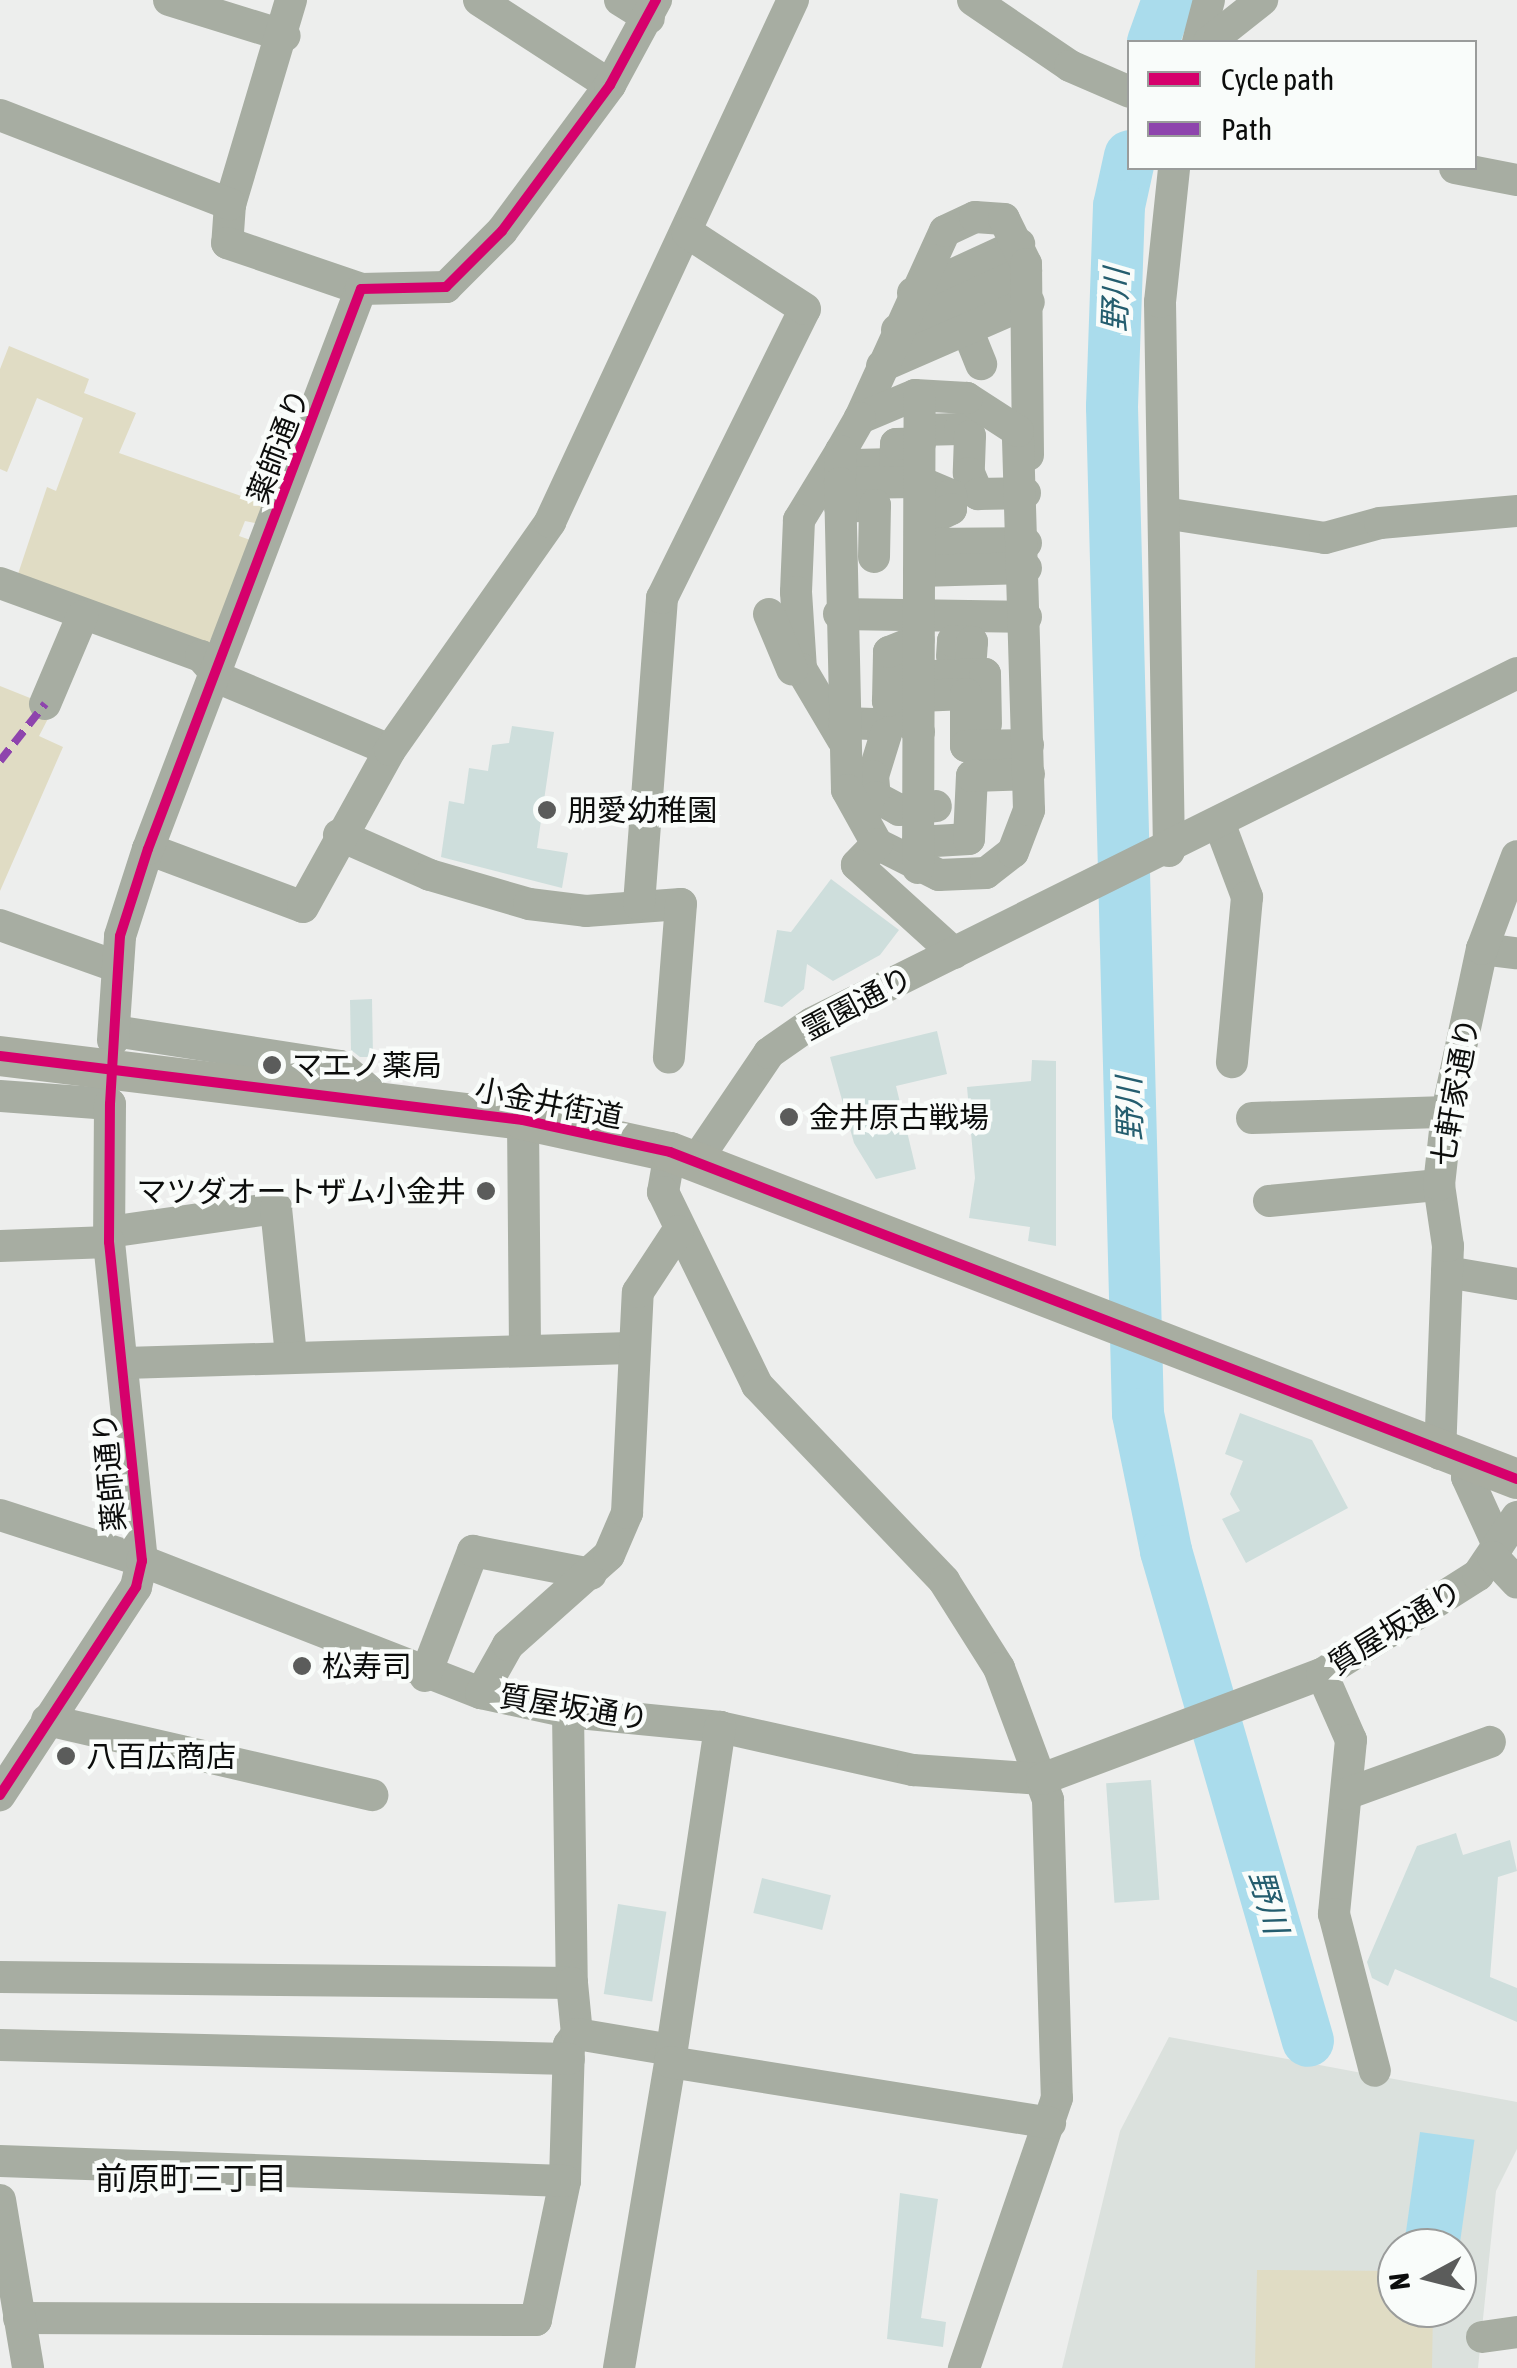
<!DOCTYPE html>
<meta charset="utf-8">
<style>
body{margin:0}
#map{position:relative;width:1517px;height:2368px;overflow:hidden;background:#edeeed;font-family:"Asap Condensed","Noto Sans JP",sans-serif}
div>[style]{position:absolute}
[style*='--x']{left:calc(var(--x)*1px);top:calc(var(--y)*1px);width:calc(var(--w)*1px);rotate:calc(var(--a)*1deg)}
.built>*{inset:0;background:#dbe1dd}
.green>*{inset:0;background:#e0dcc4}
.water>*{inset:0;background:#aadcec;transform-origin:0 0}
.river>*{height:52px;margin:-26px;padding:0 26px;transform-origin:26px;border-radius:26px;background:#aadcec}
.building>*{inset:0;background:#cededc;transform-origin:0 0}
.minor>*{height:32px;margin:-16px;padding:0 16px;transform-origin:16px;border-radius:16px;background:#a7ada2}
.major>*{height:40px;margin:-20px;padding:0 20px;transform-origin:20px;border-radius:20px;background:#a8ada1}
.quiet>*{height:8px;margin-top:-4px;transform-origin:0;background:repeating-linear-gradient(90deg,#8e44ad 0 15px,transparent 0 23px)}
.cycleway>*{height:10px;margin:-5px;padding:0 5px;transform-origin:5px;border-radius:5px;background:#d6006c}
.dots>*{width:28px;height:28px;translate:-50% -50%;box-sizing:border-box;border:5px solid #f9fcfa;border-radius:50%}
span{translate:-50% -50%;white-space:nowrap;text-align:center;line-height:1.15;-webkit-text-stroke:9px #f9fcfa;paint-order:stroke}
.street-label{font-size:30px;color:#0c0d0c}
.poi-label{font-size:30px;color:#0c0d0c}
.left{translate:0 -50%;text-align:left}
.right{translate:-100% -50%;text-align:right}
.water-label{font-size:32px;color:#245d6e;font-style:italic}
.neighbourhood-label{font-size:32px;color:#0c0d0c}
.legend{position:absolute;left:1127px;top:40px;width:350px;height:130px;box-sizing:border-box;background:#f9fcfa;border:2px solid #9a9c9b;margin:0;padding:12px 18px;list-style:none;font-size:30px;color:#0c0d0c}
.legend li{display:flex;align-items:center;gap:20px;height:50px}
.legend b{width:50px;border:2px solid #9a9c9b}
.north{position:absolute;left:1377px;top:2228px;width:100px;height:100px;box-sizing:border-box;background:#f9fcfa;border:2px solid #9a9c9b;border-radius:50%;rotate:263deg;font-size:28px;font-weight:700;line-height:40px;text-align:center;color:#0c0d0c}
.north::after{content:'';display:block;margin:auto;width:35px;height:45px;background:#5b5c5b;clip-path:polygon(50% 0,100% 100%,50% 72%,0 100%)}
</style>
<div id="map">
<div class="built">
<div style="clip-path:polygon(evenodd,1169px 2037px,1517px 2102px,1517px 2149px,1496px 2191px,1478px 2368px,1062px 2368px,1120px 2131px,1169px 2037px,1397px 2248px,1457px 2248px,1457px 2308px,1397px 2308px,1397px 2248px)"></div>
</div>
<div class="green">
<div style="clip-path:polygon(9px 346px,89px 379px,84px 393px,136px 413px,119px 453px,267px 505px,260px 524px,245px 521px,239px 536px,256px 542px,209px 643px,18px 574px,47px 487px,56px 491px,83px 418px,37px 398px,7px 472px,0 469px,0 369px)"></div>
<div style="clip-path:polygon(0 686px,45px 704px,52px 711px,39px 736px,63px 747px,0 891px)"></div>
<div style="clip-path:polygon(1257px 2270px,1397px 2271px,1397px 2308px,1433px 2308px,1432px 2368px,1255px 2368px)"></div>
</div>
<div class="water">
<div style="left:1420px;top:2132px;width:55px;height:115px;rotate:8deg"></div>
</div>
<div class="river">
<div style="--x:1153;--y:42;--w:45;--a:-70.3"></div>
<div style="--x:1130;--y:156;--w:51;--a:102.4"></div>
<div style="--x:1119;--y:206;--w:201;--a:92"></div>
<div style="--x:1112;--y:407;--w:1007;--a:88.52"></div>
<div style="--x:1138;--y:1414;--w:140;--a:78.4"></div>
<div style="--x:1166;--y:1551;--w:510;--a:73.84"></div>
</div>
<div class="building">
<div style="clip-path:polygon(512px 726px,554px 732px,537px 848px,568px 853px,562px 888px,441px 857px,449px 801px,464px 804px,469px 768px,488px 771px,492px 745px,509px 743px)"></div>
<div style="clip-path:polygon(831px 879px,899px 930px,880px 955px,833px 981px,807px 964px,804px 989px,782px 1007px,764px 1002px,777px 930px,791px 932px)"></div>
<div style="clip-path:polygon(372px 999px,373px 1057px,360px 1057px,351px 1050px,350px 1000px)"></div>
<div style="clip-path:polygon(937px 1031px,947px 1074px,896px 1086px,916px 1169px,876px 1179px,854px 1143px,830px 1057px)"></div>
<div style="clip-path:polygon(1032px 1060px,1056px 1061px,1056px 1246px,1028px 1241px,1030px 1227px,969px 1218px,975px 1178px,967px 1087px,1031px 1081px)"></div>
<div style="clip-path:polygon(1240px 1413px,1312px 1440px,1348px 1508px,1246px 1563px,1222px 1519px,1240px 1511px,1230px 1494px,1243px 1461px,1225px 1454px)"></div>
<div style="left:1151px;top:1780px;width:120px;height:45px;rotate:86deg"></div>
<div style="clip-path:polygon(1456px 1833px,1463px 1855px,1510px 1840px,1517px 1871px,1498px 1877px,1490px 1977px,1517px 1988px,1517px 2022px,1395px 1969px,1388px 1986px,1372px 1978px,1367px 1962px,1417px 1846px)"></div>
<div style="left:762px;top:1878px;width:71px;height:36px;rotate:14deg"></div>
<div style="left:618px;top:1904px;width:49px;height:91px;rotate:9deg"></div>
<div style="clip-path:polygon(900px 2193px,938px 2199px,921px 2318px,946px 2322px,943px 2347px,887px 2339px)"></div>
</div>
<div class="minor">
<div style="--x:169;--y:0;--w:121;--a:17.2"></div>
<div style="--x:291;--y:0;--w:213;--a:106.6"></div>
<div style="--x:230;--y:204;--w:39;--a:94"></div>
<div style="--x:227;--y:243;--w:142;--a:18.9"></div>
<div style="--x:479;--y:0;--w:156;--a:33"></div>
<div style="--x:620;--y:0;--w:34;--a:32"></div>
<div style="--x:973;--y:0;--w:117;--a:34.2"></div>
<div style="--x:1070;--y:66;--w:65;--a:23.4"></div>
<div style="--x:1198;--y:42;--w:43;--a:-75.3"></div>
<div style="--x:1209;--y:42;--w:68;--a:-38.4"></div>
<div style="--x:0;--y:115;--w:247;--a:21.2"></div>
<div style="--x:1455;--y:168;--w:63;--a:11"></div>
<div style="--x:913;--y:293;--w:117;--a:-24.8"></div>
<div style="--x:967;--y:329;--w:38;--a:68"></div>
<div style="--x:897;--y:330;--w:142;--a:-24.6"></div>
<div style="--x:882;--y:366;--w:160;--a:-23.5"></div>
<div style="--x:860;--y:418;--w:205;--a:-65.6"></div>
<div style="--x:945;--y:231;--w:33;--a:-25"></div>
<div style="--x:975;--y:217;--w:29;--a:4"></div>
<div style="--x:1004;--y:219;--w:50;--a:63.9"></div>
<div style="--x:1026;--y:264;--w:191;--a:89.4"></div>
<div style="--x:920;--y:430;--w:40;--a:-1.4"></div>
<div style="--x:960;--y:429;--w:12;--a:35"></div>
<div style="--x:970;--y:436;--w:37;--a:92"></div>
<div style="--x:969;--y:473;--w:23;--a:67"></div>
<div style="--x:978;--y:494;--w:47;--a:-1.2"></div>
<div style="--x:841;--y:451;--w:81;--a:121.3"></div>
<div style="--x:799;--y:520;--w:72;--a:92.4"></div>
<div style="--x:796;--y:592;--w:77;--a:86.3"></div>
<div style="--x:801;--y:669;--w:82;--a:59.4"></div>
<div style="--x:855;--y:465;--w:40;--a:-1.4"></div>
<div style="--x:895;--y:464;--w:20;--a:-87"></div>
<div style="--x:896;--y:444;--w:24;--a:-2"></div>
<div style="--x:840;--y:483;--w:80;--a:-0.7"></div>
<div style="--x:920;--y:482;--w:34;--a:23"></div>
<div style="--x:951;--y:495;--w:14;--a:90"></div>
<div style="--x:951;--y:509;--w:34;--a:154"></div>
<div style="--x:840;--y:507;--w:35;--a:-3"></div>
<div style="--x:875;--y:505;--w:52;--a:91.1"></div>
<div style="--x:1164;--y:513;--w:163;--a:8.8"></div>
<div style="--x:1325;--y:538;--w:57;--a:-15.3"></div>
<div style="--x:1380;--y:523;--w:138;--a:-5"></div>
<div style="--x:920;--y:544;--w:106;--a:-0.5"></div>
<div style="--x:919;--y:571;--w:107;--a:-1.6"></div>
<div style="--x:0;--y:583;--w:214;--a:20"></div>
<div style="--x:201;--y:656;--w:30;--a:49"></div>
<div style="--x:221;--y:679;--w:183;--a:22.8"></div>
<div style="--x:769;--y:614;--w:60;--a:67.3"></div>
<div style="--x:839;--y:614;--w:187;--a:0.9"></div>
<div style="--x:952;--y:656;--w:15;--a:-86"></div>
<div style="--x:953;--y:641;--w:19;--a:3"></div>
<div style="--x:972;--y:642;--w:14;--a:94"></div>
<div style="--x:934;--y:676;--w:51;--a:-2.2"></div>
<div style="--x:985;--y:674;--w:50;--a:88.9"></div>
<div style="--x:919;--y:696;--w:47;--a:-2.4"></div>
<div style="--x:966;--y:694;--w:52;--a:90"></div>
<div style="--x:966;--y:746;--w:62;--a:-0.9"></div>
<div style="--x:45;--y:704;--w:95;--a:-67"></div>
<div style="--x:844;--y:723;--w:29;--a:2"></div>
<div style="--x:873;--y:724;--w:16;--a:38"></div>
<div style="--x:886;--y:734;--w:44;--a:107.2"></div>
<div style="--x:873;--y:776;--w:21;--a:85"></div>
<div style="--x:875;--y:797;--w:27;--a:28"></div>
<div style="--x:899;--y:810;--w:37;--a:-6"></div>
<div style="--x:919;--y:732;--w:44;--a:-135"></div>
<div style="--x:888;--y:701;--w:49;--a:-88.8"></div>
<div style="--x:889;--y:652;--w:32;--a:-22"></div>
<div style="--x:1220;--y:825;--w:77;--a:69.4"></div>
<div style="--x:1247;--y:897;--w:166;--a:95.2"></div>
<div style="--x:339;--y:835;--w:99;--a:23.7"></div>
<div style="--x:430;--y:875;--w:103;--a:16.3"></div>
<div style="--x:529;--y:904;--w:57;--a:7"></div>
<div style="--x:586;--y:911;--w:95;--a:-4.2"></div>
<div style="--x:681;--y:904;--w:154;--a:94.5"></div>
<div style="--x:918;--y:842;--w:51;--a:-3.4"></div>
<div style="--x:969;--y:839;--w:63;--a:-87.3"></div>
<div style="--x:972;--y:776;--w:57;--a:-2"></div>
<div style="--x:877;--y:844;--w:69;--a:26.6"></div>
<div style="--x:939;--y:875;--w:47;--a:-2.4"></div>
<div style="--x:986;--y:873;--w:34;--a:-38"></div>
<div style="--x:1013;--y:852;--w:45;--a:-69.1"></div>
<div style="--x:1029;--y:810;--w:379;--a:-91.7"></div>
<div style="--x:1018;--y:431;--w:61;--a:-147.1"></div>
<div style="--x:967;--y:398;--w:52;--a:-176.7"></div>
<div style="--x:915;--y:395;--w:60;--a:157.3"></div>
<div style="--x:860;--y:418;--w:38;--a:120"></div>
<div style="--x:841;--y:451;--w:32;--a:92"></div>
<div style="--x:840;--y:483;--w:307;--a:88.7"></div>
<div style="--x:847;--y:790;--w:62;--a:60.9"></div>
<div style="--x:877;--y:844;--w:29;--a:134"></div>
<div style="--x:857;--y:865;--w:131;--a:42.2"></div>
<div style="--x:148;--y:849;--w:165;--a:20.5"></div>
<div style="--x:303;--y:907;--w:179;--a:-61"></div>
<div style="--x:390;--y:750;--w:279;--a:-54.9"></div>
<div style="--x:550;--y:522;--w:576;--a:-65.04"></div>
<div style="--x:1169;--y:851;--w:549;--a:-90.94"></div>
<div style="--x:1160;--y:302;--w:135;--a:-84"></div>
<div style="--x:918;--y:868;--w:472;--a:-89.8"></div>
<div style="--x:639;--y:904;--w:307;--a:-85.7"></div>
<div style="--x:662;--y:598;--w:322;--a:-63.7"></div>
<div style="--x:805;--y:309;--w:140;--a:-147"></div>
<div style="--x:0;--y:925;--w:125;--a:19.6"></div>
<div style="--x:1482;--y:949;--w:35;--a:7"></div>
<div style="--x:114;--y:1031;--w:229;--a:8.8"></div>
<div style="--x:340;--y:1066;--w:52;--a:40.4"></div>
<div style="--x:113;--y:1040;--w:104;--a:-86.1"></div>
<div style="--x:120;--y:936;--w:91;--a:-72.2"></div>
<div style="--x:148;--y:849;--w:599;--a:-69.18"></div>
<div style="--x:361;--y:289;--w:85;--a:-1.3"></div>
<div style="--x:446;--y:287;--w:79;--a:-45"></div>
<div style="--x:502;--y:231;--w:182;--a:-53.5"></div>
<div style="--x:610;--y:85;--w:97;--a:-61.6"></div>
<div style="--x:0;--y:1096;--w:110;--a:4.2"></div>
<div style="--x:110;--y:1104;--w:138;--a:90.4"></div>
<div style="--x:109;--y:1242;--w:321;--a:84.1"></div>
<div style="--x:142;--y:1561;--w:27;--a:103"></div>
<div style="--x:136;--y:1587;--w:249;--a:123.2"></div>
<div style="--x:1252;--y:1118;--w:195;--a:-1.8"></div>
<div style="--x:523;--y:1120;--w:231;--a:89.5"></div>
<div style="--x:670;--y:1152;--w:41;--a:99.9"></div>
<div style="--x:663;--y:1192;--w:215;--a:64"></div>
<div style="--x:757;--y:1385;--w:271;--a:46.3"></div>
<div style="--x:944;--y:1581;--w:103;--a:57.7"></div>
<div style="--x:999;--y:1668;--w:141;--a:69.6"></div>
<div style="--x:1048;--y:1800;--w:298;--a:88.3"></div>
<div style="--x:1057;--y:2098;--w:286;--a:109"></div>
<div style="--x:696;--y:1161;--w:130;--a:-55.9"></div>
<div style="--x:769;--y:1053;--w:52;--a:-34.9"></div>
<div style="--x:812;--y:1023;--w:787;--a:-26.4"></div>
<div style="--x:1269;--y:1201;--w:171;--a:-5.4"></div>
<div style="--x:109;--y:1232;--w:169;--a:-8.2"></div>
<div style="--x:276;--y:1208;--w:148;--a:84.2"></div>
<div style="--x:0;--y:1246;--w:109;--a:-2.1"></div>
<div style="--x:1447;--y:1272;--w:71;--a:9.7"></div>
<div style="--x:125;--y:1363;--w:505;--a:-1.7"></div>
<div style="--x:1440;--y:1454;--w:208;--a:-87.8"></div>
<div style="--x:1448;--y:1246;--w:62;--a:-98.4"></div>
<div style="--x:1439;--y:1185;--w:73;--a:-83.7"></div>
<div style="--x:1447;--y:1112;--w:167;--a:-77.9"></div>
<div style="--x:1482;--y:949;--w:99;--a:-69.4"></div>
<div style="--x:1472;--y:1464;--w:14;--a:111"></div>
<div style="--x:1467;--y:1477;--w:75;--a:65.5"></div>
<div style="--x:0;--y:1515;--w:149;--a:17.9"></div>
<div style="--x:142;--y:1561;--w:364;--a:21.3"></div>
<div style="--x:481;--y:1693;--w:89;--a:12.3"></div>
<div style="--x:568;--y:1712;--w:153;--a:5.6"></div>
<div style="--x:720;--y:1727;--w:198;--a:12.6"></div>
<div style="--x:913;--y:1770;--w:129;--a:4"></div>
<div style="--x:1042;--y:1779;--w:299;--a:-20.6"></div>
<div style="--x:1322;--y:1674;--w:185;--a:-32.4"></div>
<div style="--x:1478;--y:1575;--w:70;--a:-56.1"></div>
<div style="--x:1493;--y:1557;--w:35;--a:47"></div>
<div style="--x:1322;--y:1674;--w:72;--a:66.3"></div>
<div style="--x:1351;--y:1740;--w:175;--a:95.6"></div>
<div style="--x:1334;--y:1914;--w:162;--a:75.4"></div>
<div style="--x:425;--y:1676;--w:134;--a:-69"></div>
<div style="--x:473;--y:1551;--w:120;--a:11"></div>
<div style="--x:481;--y:1693;--w:55;--a:-60.6"></div>
<div style="--x:508;--y:1645;--w:135;--a:-41.7"></div>
<div style="--x:609;--y:1555;--w:46;--a:-66.8"></div>
<div style="--x:627;--y:1513;--w:221;--a:-87.2"></div>
<div style="--x:638;--y:1292;--w:73;--a:-56.7"></div>
<div style="--x:568;--y:1712;--w:271;--a:89.2"></div>
<div style="--x:47;--y:1720;--w:334;--a:13"></div>
<div style="--x:1346;--y:1794;--w:153;--a:-19.9"></div>
<div style="--x:0;--y:1977;--w:572;--a:0.6"></div>
<div style="--x:572;--y:1983;--w:51;--a:84.4"></div>
<div style="--x:577;--y:2034;--w:14;--a:126"></div>
<div style="--x:569;--y:2045;--w:136;--a:91.7"></div>
<div style="--x:565;--y:2181;--w:142;--a:101.8"></div>
<div style="--x:536;--y:2320;--w:517;--a:-179.78"></div>
<div style="--x:577;--y:2034;--w:96;--a:9.6"></div>
<div style="--x:0;--y:2045;--w:569;--a:1.41"></div>
<div style="--x:670;--y:2062;--w:339;--a:-81.5"></div>
<div style="--x:0;--y:2161;--w:565;--a:2.03"></div>
<div style="--x:0;--y:2200;--w:170;--a:80.5"></div>
<div style="--x:1482;--y:2337;--w:35;--a:-8"></div>
<div style="--x:619;--y:2368;--w:310;--a:-80.5"></div>
<div style="--x:670;--y:2062;--w:385;--a:9.1"></div>
</div>
<div class="major">
<div style="--x:0;--y:1056;--w:527;--a:6.98"></div>
<div style="--x:523;--y:1120;--w:150;--a:12.3"></div>
<div style="--x:670;--y:1152;--w:908;--a:21.11"></div>
</div>
<div class="quiet">
<div style="--x:0;--y:761;--w:73;--a:-51.7"></div>
</div>
<div class="cycleway">
<div style="--x:0;--y:1056;--w:527;--a:6.98"></div>
<div style="--x:523;--y:1120;--w:150;--a:12.3"></div>
<div style="--x:670;--y:1152;--w:908;--a:21.11"></div>
<div style="--x:0;--y:1795;--w:249;--a:-56.8"></div>
<div style="--x:136;--y:1587;--w:27;--a:-77"></div>
<div style="--x:142;--y:1561;--w:321;--a:-95.9"></div>
<div style="--x:109;--y:1242;--w:138;--a:-89.6"></div>
<div style="--x:110;--y:1104;--w:168;--a:-86.6"></div>
<div style="--x:120;--y:936;--w:91;--a:-72.2"></div>
<div style="--x:148;--y:849;--w:599;--a:-69.18"></div>
<div style="--x:361;--y:289;--w:85;--a:-1.3"></div>
<div style="--x:446;--y:287;--w:79;--a:-45"></div>
<div style="--x:502;--y:231;--w:182;--a:-53.5"></div>
<div style="--x:610;--y:85;--w:97;--a:-61.6"></div>
</div>
<div class="dots">
<div style="left:547px;top:810px;background:#5b5c5b"></div>
<div style="left:272px;top:1065px;background:#5b5c5b"></div>
<div style="left:789px;top:1117px;background:#5b5c5b"></div>
<div style="left:486px;top:1191px;background:#5b5c5b"></div>
<div style="left:302px;top:1666px;background:#5b5c5b"></div>
<div style="left:66px;top:1756px;background:#5b5c5b"></div>
</div>
<div class="street-label">
<span style="left:278px;top:446px;rotate:-69deg">薬師通り</span>
<span style="left:857px;top:1003px;rotate:-28deg">霊園通り</span>
<span style="left:1455px;top:1092px;rotate:-80deg">七軒家通り</span>
<span style="left:549px;top:1103px;rotate:11deg">小金井街道</span>
<span style="left:109px;top:1472px;rotate:-95deg">薬師通り</span>
<span style="left:1395px;top:1627px;rotate:-32deg">質屋坂通り</span>
<span style="left:574px;top:1707px;rotate:9deg">質屋坂通り</span>
</div>
<div class="poi-label">
<span class="left" style="left:567px;top:810px">朋愛幼稚園</span>
<span class="left" style="left:292px;top:1065px">マエノ薬局</span>
<span class="left" style="left:809px;top:1117px">金井原古戦場</span>
<span class="right" style="left:466px;top:1191px">マツダオートザム小金井</span>
<span class="left" style="left:322px;top:1666px">松寿司</span>
<span class="left" style="left:86px;top:1756px">八百広商店</span>
</div>
<div class="water-label">
<span style="left:1116px;top:300px;rotate:-88deg">野川</span>
<span style="left:1130px;top:1109px;rotate:-91deg">野川</span>
<span style="left:1268px;top:1902px;rotate:74deg">野川</span>
</div>
<div class="neighbourhood-label">
<span style="left:191px;top:2179px">前原町三丁目</span>
</div>
<ul class="legend">
<li><b style="height:12px;background:#d6006c"></b>Cycle path</li>
<li><b style="height:12px;background:#8e44ad"></b>Path</li>
</ul>
<div class="north">N</div>
</div>
